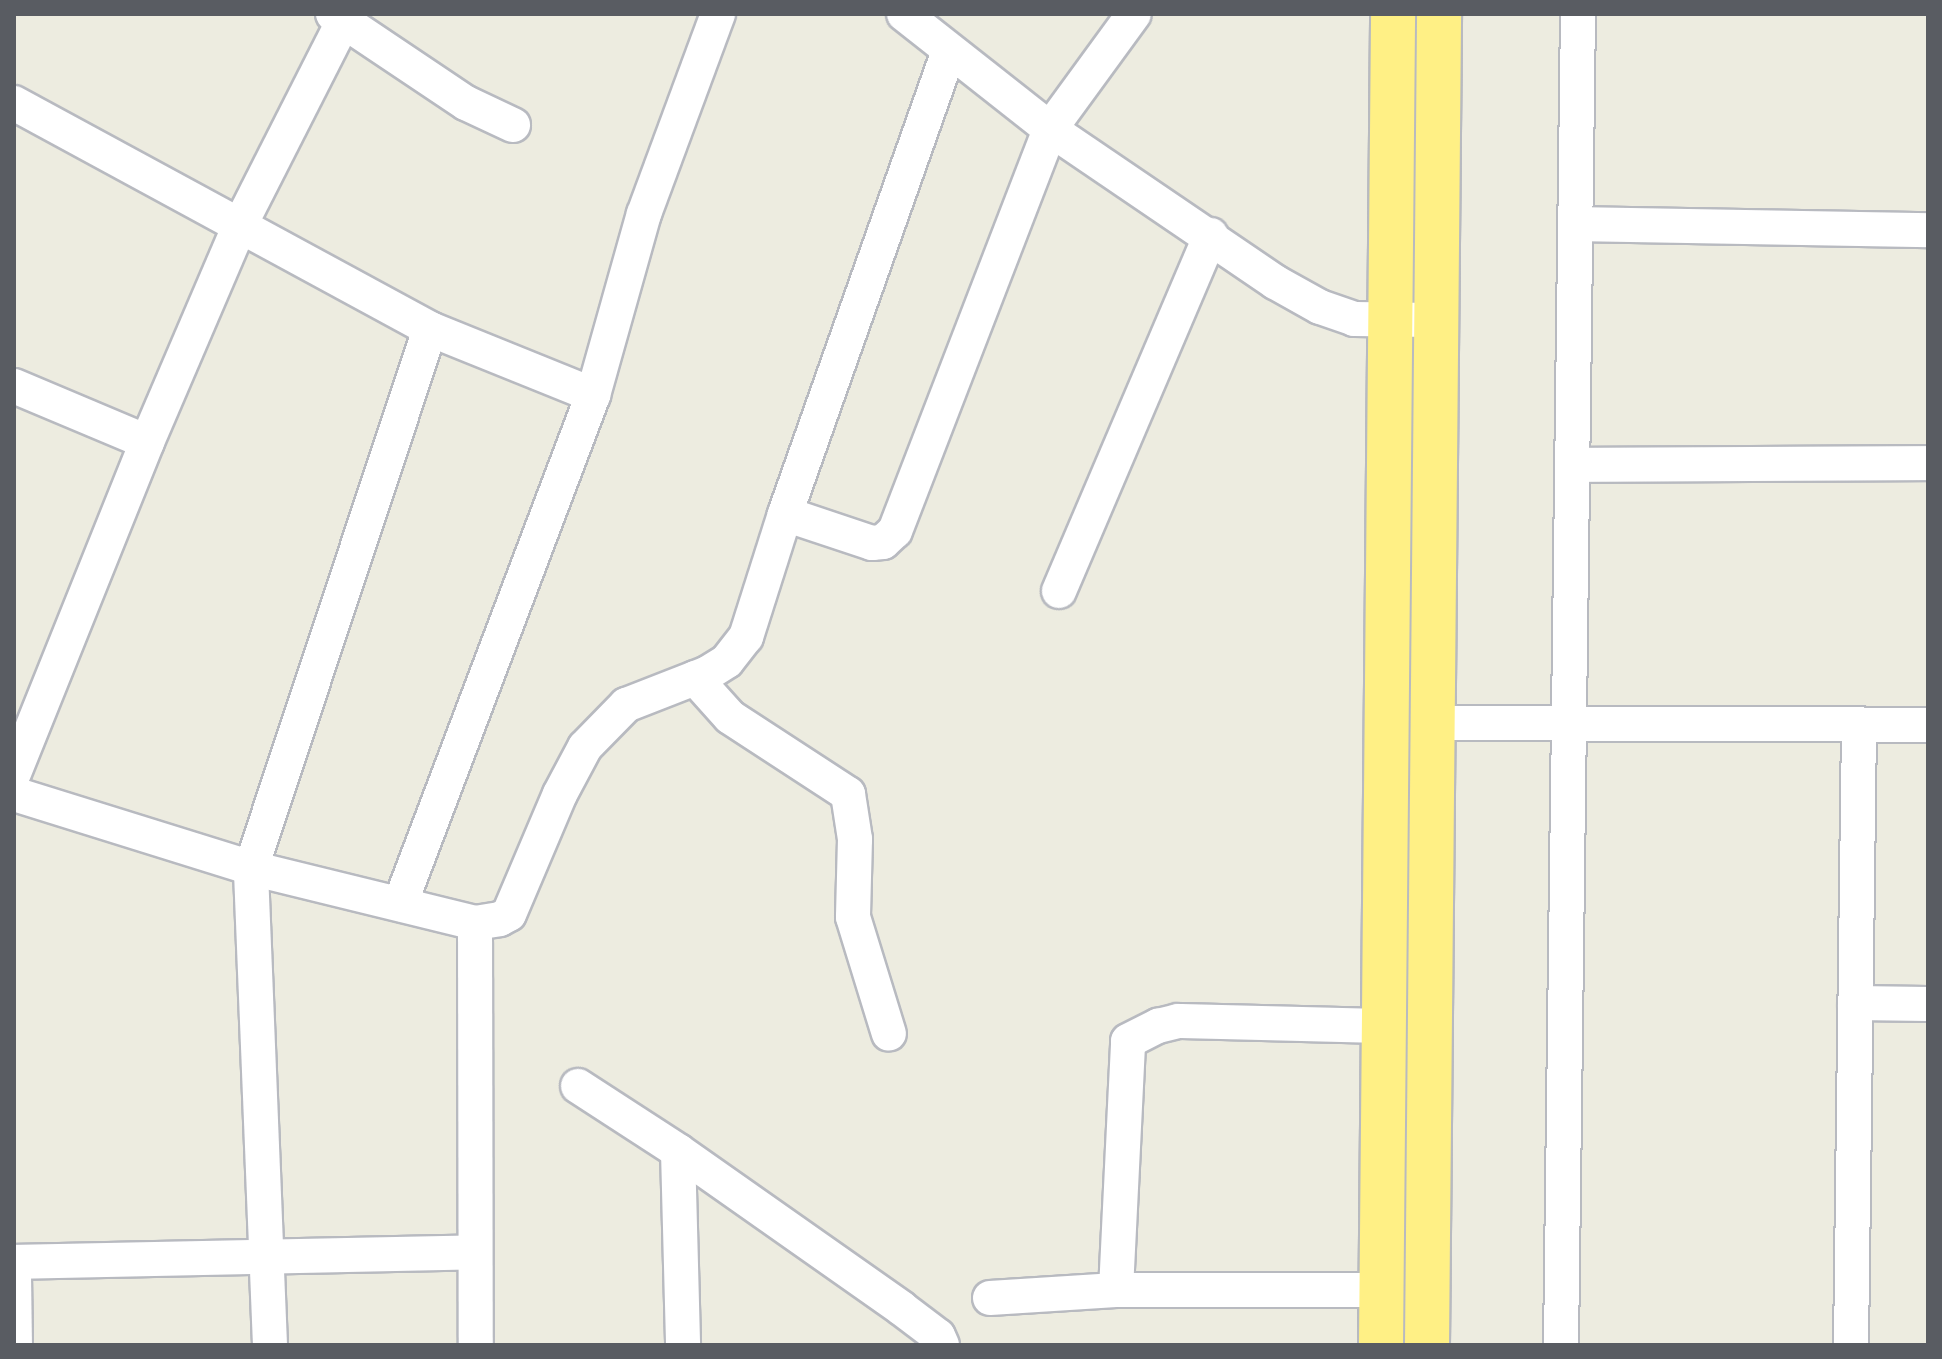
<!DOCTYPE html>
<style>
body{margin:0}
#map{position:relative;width:1942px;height:1359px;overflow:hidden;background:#edece0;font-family:Karla,sans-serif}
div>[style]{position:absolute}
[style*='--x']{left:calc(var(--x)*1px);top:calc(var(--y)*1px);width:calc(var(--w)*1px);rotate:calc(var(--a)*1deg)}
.roads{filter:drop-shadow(2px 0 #b8bac0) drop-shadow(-2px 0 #b8bac0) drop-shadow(0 2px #b8bac0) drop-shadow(0 -2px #b8bac0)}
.minor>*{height:34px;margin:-17px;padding:0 17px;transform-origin:17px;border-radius:17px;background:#fff}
.highway>*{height:44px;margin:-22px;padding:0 22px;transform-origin:22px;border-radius:22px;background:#fff085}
span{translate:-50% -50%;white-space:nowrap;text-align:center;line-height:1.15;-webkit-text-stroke:6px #fff;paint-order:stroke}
.frame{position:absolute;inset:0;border:16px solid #595c62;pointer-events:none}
</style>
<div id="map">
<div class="roads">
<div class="minor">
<div style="--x:333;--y:14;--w:160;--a:33.8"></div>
<div style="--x:466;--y:103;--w:52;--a:25.1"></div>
<div style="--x:904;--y:14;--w:186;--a:38.2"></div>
<div style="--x:1050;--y:129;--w:272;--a:34.2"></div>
<div style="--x:1275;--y:282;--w:51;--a:29.1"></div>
<div style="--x:1320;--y:307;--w:36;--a:19"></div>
<div style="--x:1354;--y:319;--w:81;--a:0.7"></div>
<div style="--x:14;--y:103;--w:473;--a:28.5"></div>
<div style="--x:430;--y:329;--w:176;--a:22"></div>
<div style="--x:1576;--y:224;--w:352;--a:1"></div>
<div style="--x:14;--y:386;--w:144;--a:22.8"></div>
<div style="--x:1574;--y:465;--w:354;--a:-0.3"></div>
<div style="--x:785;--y:514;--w:92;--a:18.4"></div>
<div style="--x:872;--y:543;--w:11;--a:-5"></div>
<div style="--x:883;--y:542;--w:16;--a:-43"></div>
<div style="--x:895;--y:531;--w:431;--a:-68.9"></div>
<div style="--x:1050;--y:129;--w:142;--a:-53.9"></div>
<div style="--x:1059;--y:591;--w:387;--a:-66.9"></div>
<div style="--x:695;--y:678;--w:52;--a:48.1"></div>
<div style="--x:730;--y:717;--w:141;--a:33.1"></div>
<div style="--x:848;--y:794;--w:46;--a:81.2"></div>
<div style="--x:855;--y:839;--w:78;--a:91.5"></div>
<div style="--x:853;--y:917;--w:122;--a:72.9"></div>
<div style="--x:1433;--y:723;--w:495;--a:0.2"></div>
<div style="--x:14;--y:773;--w:357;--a:-68.1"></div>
<div style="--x:147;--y:442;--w:234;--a:-66.8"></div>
<div style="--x:239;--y:227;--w:232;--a:-63.1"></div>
<div style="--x:14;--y:794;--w:248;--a:17.3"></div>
<div style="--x:251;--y:868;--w:231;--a:13.8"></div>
<div style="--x:475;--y:923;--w:25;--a:-9"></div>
<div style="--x:500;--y:919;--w:10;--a:-29"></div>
<div style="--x:509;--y:914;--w:130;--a:-67"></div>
<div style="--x:560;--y:794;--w:53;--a:-62"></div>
<div style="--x:585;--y:747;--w:59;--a:-45.7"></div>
<div style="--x:626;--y:705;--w:88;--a:-21.3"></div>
<div style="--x:708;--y:673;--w:22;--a:-32"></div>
<div style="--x:727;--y:661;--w:31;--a:-52"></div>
<div style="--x:746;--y:637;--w:129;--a:-72.4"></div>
<div style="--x:785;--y:514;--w:491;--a:-70.5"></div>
<div style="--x:400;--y:904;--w:544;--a:-69.23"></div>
<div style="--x:593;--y:395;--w:188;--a:-74.3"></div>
<div style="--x:644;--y:214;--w:213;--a:-69.7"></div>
<div style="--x:475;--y:923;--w:422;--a:89.9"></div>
<div style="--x:1855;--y:1003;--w:73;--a:0.8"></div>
<div style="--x:578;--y:1086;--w:119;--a:33"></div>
<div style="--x:678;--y:1151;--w:273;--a:35.1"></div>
<div style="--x:901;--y:1308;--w:46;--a:37.1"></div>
<div style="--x:938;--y:1336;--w:10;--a:66"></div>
<div style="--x:678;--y:1151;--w:194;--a:88.5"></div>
<div style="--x:14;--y:1262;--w:461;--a:-1.2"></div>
<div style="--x:14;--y:1276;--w:69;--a:89.2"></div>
<div style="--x:1116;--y:1290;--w:249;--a:-87.2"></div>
<div style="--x:1128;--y:1041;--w:34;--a:-27"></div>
<div style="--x:1158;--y:1026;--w:21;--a:-14"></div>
<div style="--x:1178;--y:1021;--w:207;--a:1.4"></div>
<div style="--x:990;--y:1298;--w:126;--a:-3.6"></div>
<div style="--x:1116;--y:1290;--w:266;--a:0"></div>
<div style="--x:270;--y:1345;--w:477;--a:-92.3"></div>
<div style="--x:251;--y:868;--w:568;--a:-71.63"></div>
<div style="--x:1561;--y:1345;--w:1331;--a:-89.27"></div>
<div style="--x:1851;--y:1345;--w:621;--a:-89.26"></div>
</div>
<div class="highway">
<div style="--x:1381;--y:1345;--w:1331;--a:-89.48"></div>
<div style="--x:1427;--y:1345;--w:1331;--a:-89.48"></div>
</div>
</div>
<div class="frame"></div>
</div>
